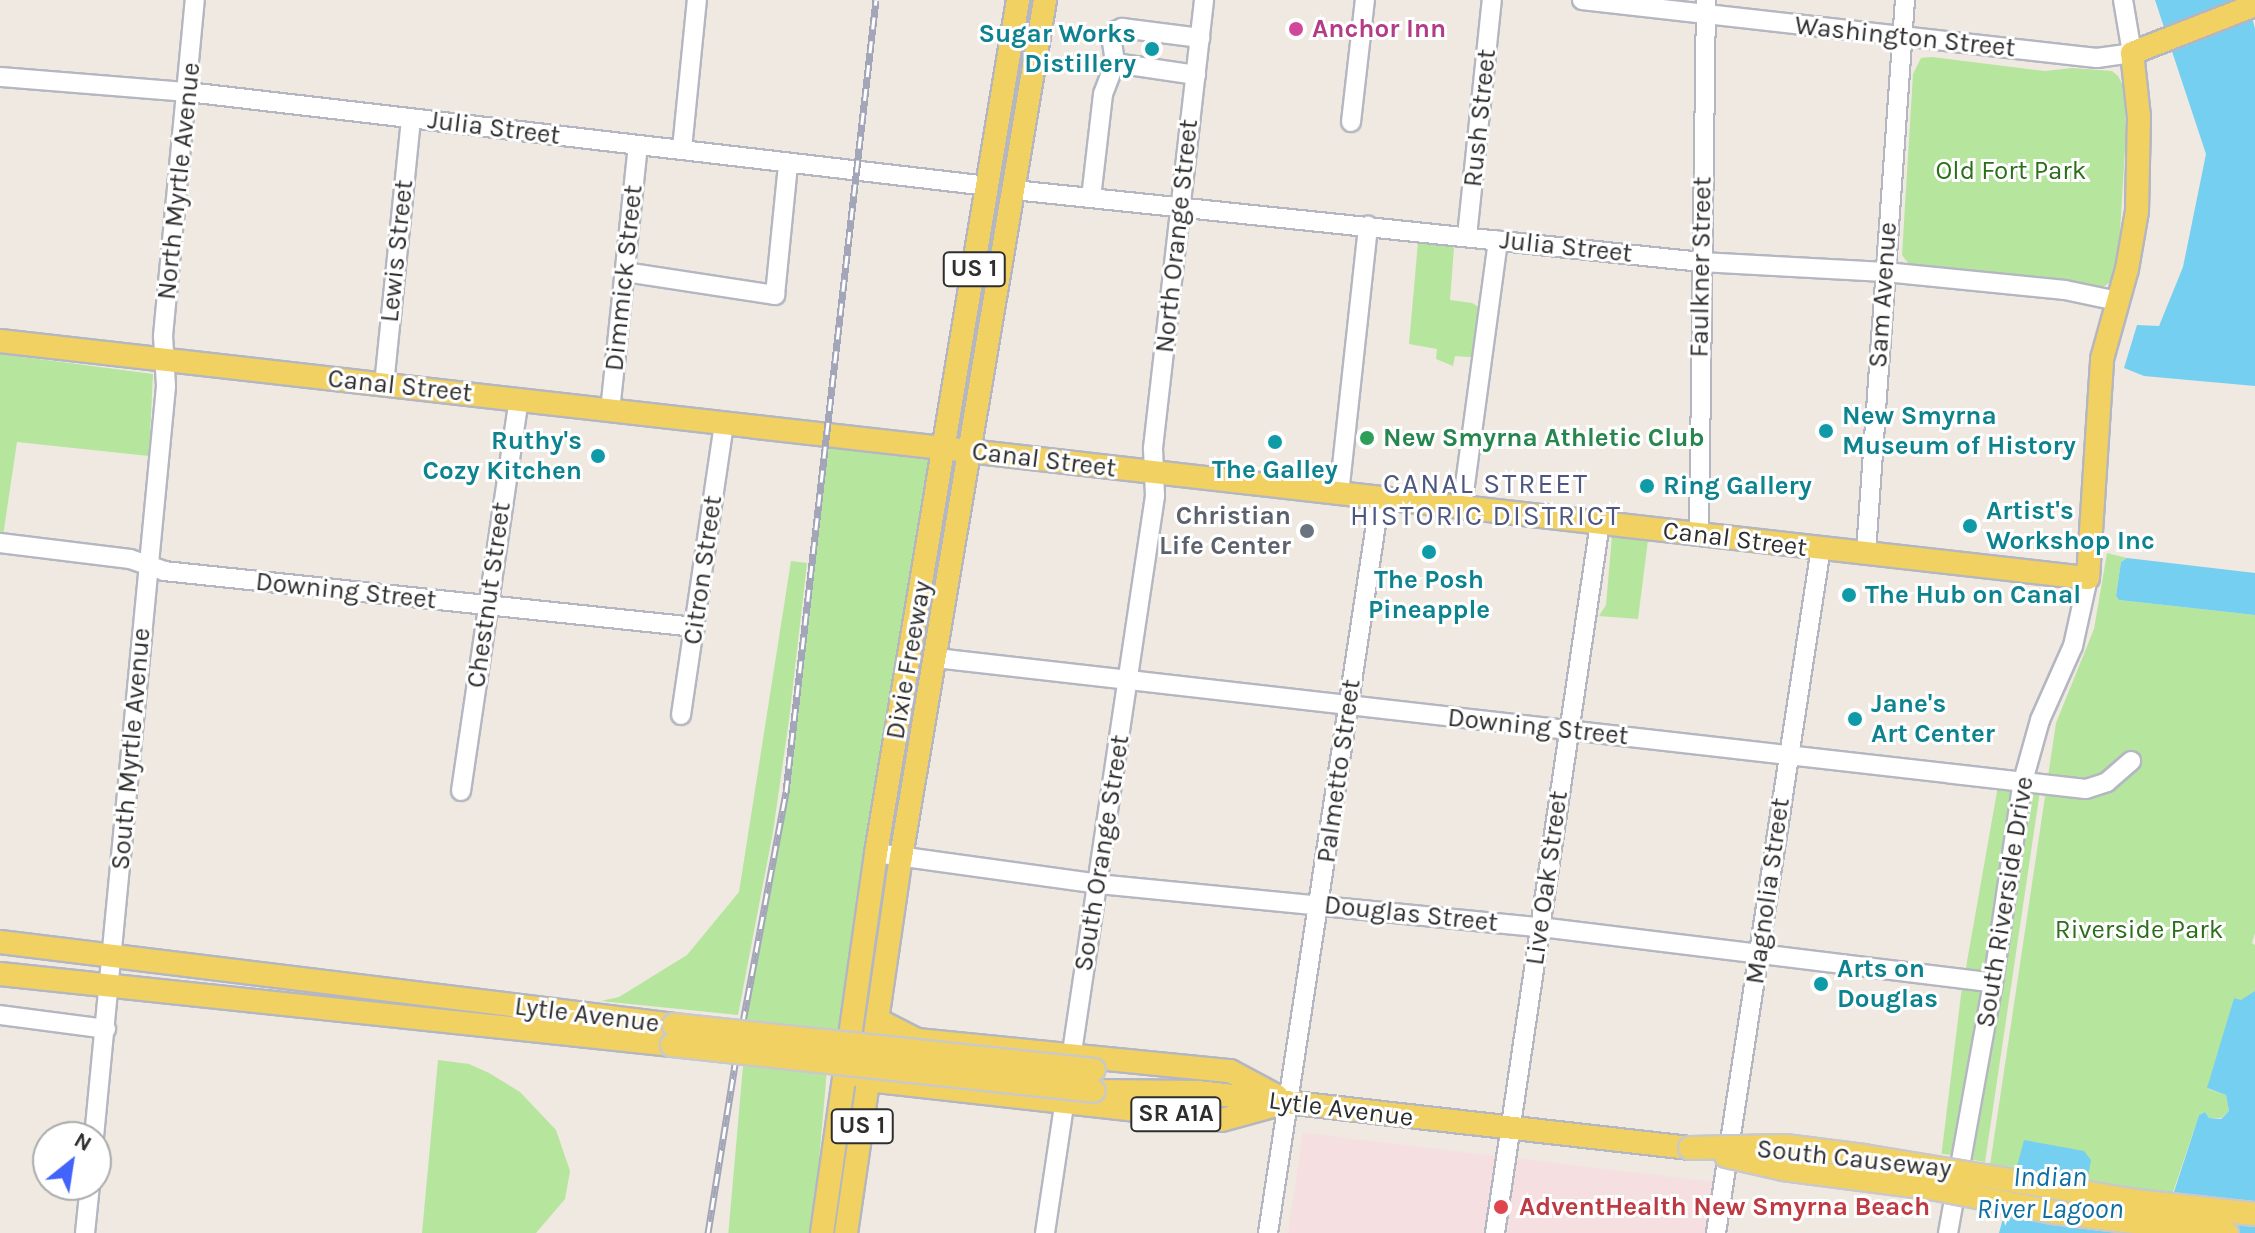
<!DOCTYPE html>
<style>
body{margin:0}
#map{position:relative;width:2255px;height:1233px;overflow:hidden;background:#efe9e1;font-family:Karla,sans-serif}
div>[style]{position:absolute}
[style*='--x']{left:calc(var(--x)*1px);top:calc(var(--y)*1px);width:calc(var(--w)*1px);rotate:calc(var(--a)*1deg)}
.medical>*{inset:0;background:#f5dfe0}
.green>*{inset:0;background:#b6e59e;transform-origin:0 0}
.water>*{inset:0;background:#75cff0}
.roads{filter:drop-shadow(2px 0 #b4b7c1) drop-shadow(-2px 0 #b4b7c1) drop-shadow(0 2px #b4b7c1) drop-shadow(0 -2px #b4b7c1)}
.minor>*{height:18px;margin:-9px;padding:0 9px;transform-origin:9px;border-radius:9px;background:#fff}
.major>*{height:22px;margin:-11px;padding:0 11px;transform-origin:11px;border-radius:11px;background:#f2d163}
.rail>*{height:7px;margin-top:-3.5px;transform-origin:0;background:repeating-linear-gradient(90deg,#fff 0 12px,#a3a6b8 0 24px);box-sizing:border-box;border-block:2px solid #a3a6b8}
.bridges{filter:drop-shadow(2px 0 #c9c9c9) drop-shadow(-2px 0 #c9c9c9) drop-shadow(0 2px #c9c9c9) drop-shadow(0 -2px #c9c9c9)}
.major-bridge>*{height:22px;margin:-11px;padding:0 11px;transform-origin:11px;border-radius:11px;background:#f2d163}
.dots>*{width:22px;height:22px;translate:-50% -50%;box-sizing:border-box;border:4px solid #fff;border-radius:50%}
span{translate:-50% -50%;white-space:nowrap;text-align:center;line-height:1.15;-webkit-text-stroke:6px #fff;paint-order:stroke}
.shield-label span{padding:2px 6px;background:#fff;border:2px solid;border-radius:6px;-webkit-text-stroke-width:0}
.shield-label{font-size:24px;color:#2e2e2e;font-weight:700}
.hotel-label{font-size:26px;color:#b23c85;font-weight:700}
.left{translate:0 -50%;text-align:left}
.culture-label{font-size:26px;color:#0d838f;font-weight:700}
.right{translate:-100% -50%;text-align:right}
.street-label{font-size:26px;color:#2e2e2e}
.park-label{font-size:26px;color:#2c6e1b}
.leisure-label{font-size:26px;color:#27864d;font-weight:700}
.worship-label{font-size:26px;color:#5b616d;font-weight:700}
.health-label{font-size:26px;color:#be3a42;font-weight:700}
.neighbourhood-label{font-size:28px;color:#4d5680;letter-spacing:2px}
.water-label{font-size:28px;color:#0d6fa3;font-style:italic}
.north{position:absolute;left:32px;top:1121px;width:80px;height:80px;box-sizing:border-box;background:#fff;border:2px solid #ababab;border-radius:50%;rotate:30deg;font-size:22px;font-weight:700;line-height:32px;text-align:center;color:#2e2e2e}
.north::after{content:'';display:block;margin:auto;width:28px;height:36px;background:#4264fb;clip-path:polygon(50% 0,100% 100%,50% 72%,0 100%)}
</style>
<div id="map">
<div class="medical">
<div style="clip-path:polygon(1303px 1133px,1714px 1182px,1706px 1233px,1288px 1233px)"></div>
</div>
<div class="green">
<div style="clip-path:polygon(1932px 57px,2045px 71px,2072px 68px,2112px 71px,2118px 76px,2124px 87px,2126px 132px,2120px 232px,2115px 270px,2110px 282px,2101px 289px,2068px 281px,1919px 265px,1908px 263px,1902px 255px,1913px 74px,1921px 58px)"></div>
<div style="clip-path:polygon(1419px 231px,1455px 235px,1450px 300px,1472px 303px,1488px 312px,1482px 358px,1455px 356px,1453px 366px,1436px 359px,1437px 349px,1409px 344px)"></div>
<div style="clip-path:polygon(0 354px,153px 374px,149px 456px,17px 442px,3px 536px,0 536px)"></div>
<div style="clip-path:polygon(827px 436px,946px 448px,850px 1040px,741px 1032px,779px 833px,795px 720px)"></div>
<div style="clip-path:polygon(1620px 531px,1649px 532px,1638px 619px,1599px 616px,1606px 605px,1612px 536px)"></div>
<div style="clip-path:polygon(2107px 553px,2127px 558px,2121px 562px,2116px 596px,2119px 600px,2255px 615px,2255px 933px,2252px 943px,2255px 945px,2255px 991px,2242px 1001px,2234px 998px,2208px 1089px,2226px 1095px,2229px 1111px,2221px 1118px,2209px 1118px,2205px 1112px,2199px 1115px,2164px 1219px,1987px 1185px,2056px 723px,2094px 629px)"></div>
<div style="clip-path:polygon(791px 561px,807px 563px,789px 720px,773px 832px,738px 1015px,601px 1001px,619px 997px,687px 955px,739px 892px)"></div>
<div style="clip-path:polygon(1998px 786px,2015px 788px,1987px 975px,1965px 973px)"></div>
<div style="clip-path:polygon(2029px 789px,2040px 791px,1985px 1162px,1968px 1159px)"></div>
<div style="left:1962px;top:987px;width:23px;height:168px;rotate:7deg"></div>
<div style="clip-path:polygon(438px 1060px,469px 1064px,489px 1073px,520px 1092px,556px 1130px,570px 1171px,565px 1199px,536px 1233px,422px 1233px)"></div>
<div style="left:743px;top:1066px;width:84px;height:168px;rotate:5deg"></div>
</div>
<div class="water">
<div style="clip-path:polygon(2155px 0,2248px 0,2255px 29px,2255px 386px,2144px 376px,2124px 368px,2137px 325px,2159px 326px,2183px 267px,2206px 154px)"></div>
<div style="clip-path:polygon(2127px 558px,2255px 573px,2255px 615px,2119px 600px,2116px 596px,2121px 562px)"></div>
<div style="clip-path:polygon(2255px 991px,2255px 1233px,1999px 1233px,2024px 1140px,2084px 1151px,2091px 1160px,2087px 1182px,2174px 1192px,2199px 1115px,2205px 1112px,2209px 1118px,2221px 1119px,2229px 1111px,2226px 1095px,2207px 1088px,2234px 998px,2241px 1000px)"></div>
</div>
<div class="roads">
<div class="minor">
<div style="--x:1582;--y:0;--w:518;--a:6.43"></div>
<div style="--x:2097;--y:58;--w:35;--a:-8"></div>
<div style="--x:2132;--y:53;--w:54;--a:-99.6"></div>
<div style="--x:1115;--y:63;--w:21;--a:-98"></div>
<div style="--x:1112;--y:42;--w:12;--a:-70"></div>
<div style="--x:1116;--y:31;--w:7;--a:-27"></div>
<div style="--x:1122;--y:28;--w:79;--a:7.3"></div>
<div style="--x:0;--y:77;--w:189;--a:4.6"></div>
<div style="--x:188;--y:92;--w:806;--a:6.7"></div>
<div style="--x:1351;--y:122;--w:123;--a:-83.5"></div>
<div style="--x:682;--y:149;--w:150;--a:-84.3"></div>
<div style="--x:1014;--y:190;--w:691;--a:5.98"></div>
<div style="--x:1701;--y:262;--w:184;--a:3.1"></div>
<div style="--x:1885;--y:272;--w:181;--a:5.7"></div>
<div style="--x:2065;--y:290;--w:53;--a:11.9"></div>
<div style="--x:1091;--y:198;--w:105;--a:-83.4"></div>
<div style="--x:1103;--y:94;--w:33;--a:-69"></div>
<div style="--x:1115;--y:63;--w:82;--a:8.4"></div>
<div style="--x:1467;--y:236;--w:237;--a:-84"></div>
<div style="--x:625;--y:272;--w:152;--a:8.7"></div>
<div style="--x:775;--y:295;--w:132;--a:-84.3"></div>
<div style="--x:384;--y:385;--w:268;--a:-84.2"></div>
<div style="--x:610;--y:411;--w:267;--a:-84"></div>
<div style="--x:1339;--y:494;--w:270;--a:-83.8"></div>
<div style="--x:1462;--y:507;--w:269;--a:-82.3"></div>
<div style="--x:1699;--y:534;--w:534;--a:-89.25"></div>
<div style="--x:0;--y:543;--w:131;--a:7"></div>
<div style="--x:130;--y:559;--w:36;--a:19"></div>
<div style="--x:164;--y:571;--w:534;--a:6.02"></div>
<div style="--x:1866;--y:552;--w:553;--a:-85.96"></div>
<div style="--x:936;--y:658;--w:1157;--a:6.5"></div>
<div style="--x:2086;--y:789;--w:22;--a:-18"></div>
<div style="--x:2107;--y:782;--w:32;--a:-41"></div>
<div style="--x:681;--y:715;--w:294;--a:-81.6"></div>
<div style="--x:461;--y:791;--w:395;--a:-81.6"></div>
<div style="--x:876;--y:853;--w:224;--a:7.9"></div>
<div style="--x:1098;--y:884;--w:444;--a:5.6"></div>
<div style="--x:1540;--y:927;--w:456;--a:7"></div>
<div style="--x:0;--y:1015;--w:107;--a:7.5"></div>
<div style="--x:94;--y:1137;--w:754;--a:-84.52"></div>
<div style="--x:166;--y:386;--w:50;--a:-93.4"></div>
<div style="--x:163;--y:336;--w:338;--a:-84.6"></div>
<div style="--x:85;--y:1233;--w:48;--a:-84.1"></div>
<div style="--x:1045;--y:1233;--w:745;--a:-81.51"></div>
<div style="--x:1155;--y:496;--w:48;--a:-92.4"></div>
<div style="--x:1153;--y:448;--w:451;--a:-83.5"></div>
<div style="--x:1268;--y:1233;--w:743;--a:-81.34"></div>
<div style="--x:1495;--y:1233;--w:718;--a:-81.59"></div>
<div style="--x:1716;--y:1233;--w:693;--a:-81.29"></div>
<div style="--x:1948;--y:1233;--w:254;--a:-79.8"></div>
<div style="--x:1993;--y:983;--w:204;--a:-81.6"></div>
<div style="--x:2023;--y:781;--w:63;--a:-74.4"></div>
<div style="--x:2040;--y:720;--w:81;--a:-66"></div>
<div style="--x:2073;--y:646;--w:70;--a:-77.6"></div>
</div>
<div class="major">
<div style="--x:0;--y:341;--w:2101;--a:6.48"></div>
<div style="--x:2088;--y:578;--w:219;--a:-86.3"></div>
<div style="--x:2102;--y:359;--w:93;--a:-74.5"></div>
<div style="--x:2127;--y:269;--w:59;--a:-80.2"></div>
<div style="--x:2137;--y:211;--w:94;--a:-88.8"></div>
<div style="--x:2139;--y:117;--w:64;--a:-96.2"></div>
<div style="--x:2132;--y:53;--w:132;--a:-21.3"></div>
<div style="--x:0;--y:942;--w:679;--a:7.02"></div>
<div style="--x:0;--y:974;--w:676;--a:6.03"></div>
<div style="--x:878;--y:1020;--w:44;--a:27.1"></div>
<div style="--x:917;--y:1040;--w:315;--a:5.7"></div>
<div style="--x:1230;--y:1071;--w:53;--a:28"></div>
<div style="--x:856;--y:1074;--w:13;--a:27"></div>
<div style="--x:868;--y:1080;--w:356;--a:6.4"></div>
<div style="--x:1222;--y:1120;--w:56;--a:-15.5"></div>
<div style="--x:1093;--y:1091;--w:105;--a:0.5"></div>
<div style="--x:1198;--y:1092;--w:495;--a:6.5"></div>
<div style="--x:822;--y:1233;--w:384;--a:-81.9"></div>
<div style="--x:876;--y:853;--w:865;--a:-80.55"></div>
<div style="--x:846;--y:1233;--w:380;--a:-81.7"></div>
<div style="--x:901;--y:857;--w:869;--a:-80.46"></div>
</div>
</div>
<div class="rail">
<div style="--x:708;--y:1233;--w:165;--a:-80.9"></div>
<div style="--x:734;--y:1070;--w:283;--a:-79.4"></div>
<div style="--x:786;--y:792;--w:797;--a:-83.52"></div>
</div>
<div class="bridges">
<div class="major-bridge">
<div style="--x:674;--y:1025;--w:422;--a:6.1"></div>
<div style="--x:672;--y:1045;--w:424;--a:6.2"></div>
<div style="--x:1690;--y:1148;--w:95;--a:-1.2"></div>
<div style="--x:1785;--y:1146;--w:80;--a:7.2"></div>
<div style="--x:1864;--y:1156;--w:275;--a:9.4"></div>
<div style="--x:2135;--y:1201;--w:121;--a:6.2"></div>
<div style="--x:1726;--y:1156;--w:58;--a:12.8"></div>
<div style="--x:1783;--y:1169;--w:154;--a:7.4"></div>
<div style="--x:1936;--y:1189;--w:119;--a:11.1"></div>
<div style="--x:2053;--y:1212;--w:175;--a:6.9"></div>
</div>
</div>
<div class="dots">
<div style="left:1296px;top:29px;background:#d1479c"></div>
<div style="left:1152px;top:49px;background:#0f9aa8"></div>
<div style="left:1826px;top:431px;background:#0f9aa8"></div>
<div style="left:1367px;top:438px;background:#2e9e5b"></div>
<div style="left:1275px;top:442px;background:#0f9aa8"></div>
<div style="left:598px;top:456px;background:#0f9aa8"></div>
<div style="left:1647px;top:486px;background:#0f9aa8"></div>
<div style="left:1970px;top:526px;background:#0f9aa8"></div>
<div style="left:1307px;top:531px;background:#6b7280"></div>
<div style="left:1429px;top:552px;background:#0f9aa8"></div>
<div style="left:1849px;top:595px;background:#0f9aa8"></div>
<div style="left:1855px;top:719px;background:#0f9aa8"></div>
<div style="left:1821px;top:984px;background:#0f9aa8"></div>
<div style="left:1501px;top:1207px;background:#e0444e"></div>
</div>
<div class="shield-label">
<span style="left:974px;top:269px">US 1</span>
<span style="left:1176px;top:1114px">SR A1A</span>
<span style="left:862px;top:1126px">US 1</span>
</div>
<div class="hotel-label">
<span class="left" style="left:1312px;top:29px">Anchor Inn</span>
</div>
<div class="culture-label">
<span class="right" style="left:1136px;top:49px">Sugar Works<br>Distillery</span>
<span class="left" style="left:1842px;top:431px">New Smyrna<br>Museum of History</span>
<span class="right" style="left:582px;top:456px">Ruthy's<br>Cozy Kitchen</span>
<span style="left:1275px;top:470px">The Galley</span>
<span class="left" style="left:1663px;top:486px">Ring Gallery</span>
<span class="left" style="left:1986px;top:526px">Artist's<br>Workshop Inc</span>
<span style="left:1429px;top:595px">The Posh<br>Pineapple</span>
<span class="left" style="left:1865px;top:595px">The Hub on Canal</span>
<span class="left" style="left:1871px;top:719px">Jane's<br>Art Center</span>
<span class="left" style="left:1837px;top:984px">Arts on<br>Douglas</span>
</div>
<div class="street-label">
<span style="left:1905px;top:37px;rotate:6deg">Washington Street</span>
<span style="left:1480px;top:118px;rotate:-84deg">Rush Street</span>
<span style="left:494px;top:128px;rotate:7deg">Julia Street</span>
<span style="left:179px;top:181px;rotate:-84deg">North Myrtle Avenue</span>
<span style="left:1177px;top:236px;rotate:-84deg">North Orange Street</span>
<span style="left:1566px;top:247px;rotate:6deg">Julia Street</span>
<span style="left:397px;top:251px;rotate:-84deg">Lewis Street</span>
<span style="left:1701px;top:267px;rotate:-89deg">Faulkner Street</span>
<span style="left:624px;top:278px;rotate:-84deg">Dimmick Street</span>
<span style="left:1883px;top:295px;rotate:-86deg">Sam Avenue</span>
<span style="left:400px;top:386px;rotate:6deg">Canal Street</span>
<span style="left:1044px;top:460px;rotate:7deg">Canal Street</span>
<span style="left:1735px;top:539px;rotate:7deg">Canal Street</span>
<span style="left:703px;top:570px;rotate:-82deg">Citron Street</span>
<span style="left:346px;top:591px;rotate:6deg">Downing Street</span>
<span style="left:489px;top:595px;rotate:-82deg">Chestnut Street</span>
<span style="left:909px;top:660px;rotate:-80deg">Dixie Freeway</span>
<span style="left:1538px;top:727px;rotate:6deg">Downing Street</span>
<span style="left:131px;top:749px;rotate:-85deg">South Myrtle Avenue</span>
<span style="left:1339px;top:771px;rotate:-82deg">Palmetto Street</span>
<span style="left:1102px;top:853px;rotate:-81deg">South Orange Street</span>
<span style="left:1547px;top:878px;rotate:-82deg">Live Oak Street</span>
<span style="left:1768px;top:891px;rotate:-82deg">Magnolia Street</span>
<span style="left:2005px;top:902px;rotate:-81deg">South Riverside Drive</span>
<span style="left:1411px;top:914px;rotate:6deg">Douglas Street</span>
<span style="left:587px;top:1015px;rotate:7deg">Lytle Avenue</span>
<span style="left:1341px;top:1109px;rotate:7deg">Lytle Avenue</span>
<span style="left:1854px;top:1159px;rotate:6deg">South Causeway</span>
</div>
<div class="park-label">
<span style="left:2011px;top:171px">Old Fort Park</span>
<span style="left:2139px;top:930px">Riverside Park</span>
</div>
<div class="leisure-label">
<span class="left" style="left:1383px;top:438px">New Smyrna Athletic Club</span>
</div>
<div class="worship-label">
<span class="right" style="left:1291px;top:531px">Christian<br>Life Center</span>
</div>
<div class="health-label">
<span class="left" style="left:1519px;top:1207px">AdventHealth New Smyrna Beach</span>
</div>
<div class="neighbourhood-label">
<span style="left:1486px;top:500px">CANAL STREET<br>HISTORIC DISTRICT</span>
</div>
<div class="water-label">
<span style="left:2050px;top:1193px">Indian<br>River Lagoon</span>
</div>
<div class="north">N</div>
</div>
